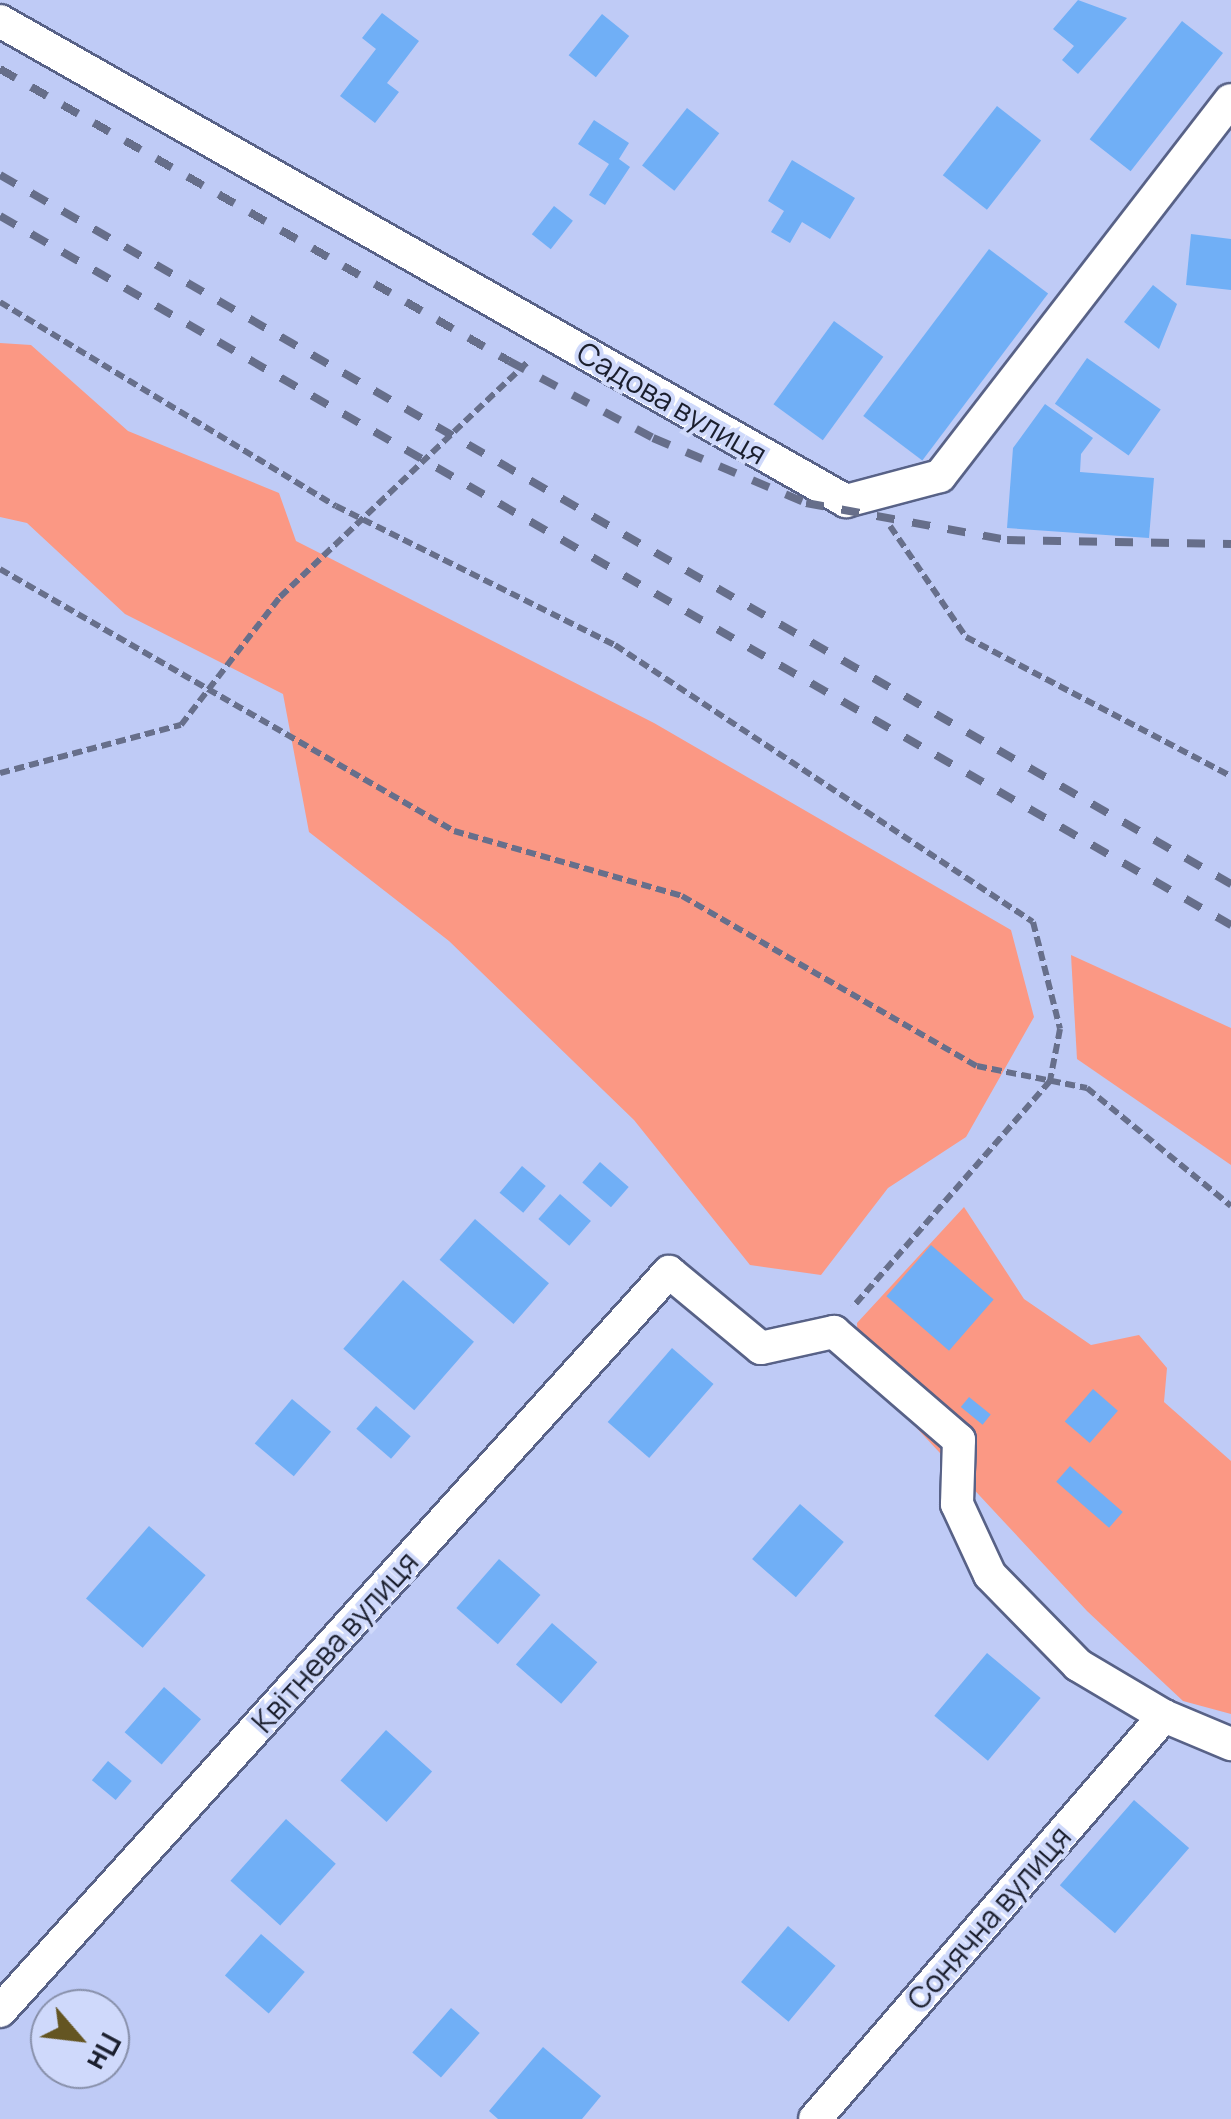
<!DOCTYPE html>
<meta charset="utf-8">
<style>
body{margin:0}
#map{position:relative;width:1231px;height:2119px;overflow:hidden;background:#bfcbf6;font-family:Manrope,sans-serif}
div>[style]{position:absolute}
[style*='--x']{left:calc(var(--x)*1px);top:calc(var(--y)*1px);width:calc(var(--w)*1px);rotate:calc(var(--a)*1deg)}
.green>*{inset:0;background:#fb9884}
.building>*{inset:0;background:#70aff6;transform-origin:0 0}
.path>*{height:6px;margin-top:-3px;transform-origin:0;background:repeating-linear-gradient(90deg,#676f8b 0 10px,transparent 0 15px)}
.roads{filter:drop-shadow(2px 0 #586287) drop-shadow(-2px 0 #586287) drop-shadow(0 2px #586287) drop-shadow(0 -2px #586287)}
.minor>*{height:32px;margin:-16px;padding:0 16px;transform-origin:16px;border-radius:16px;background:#fff}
.rail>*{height:8px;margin-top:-4px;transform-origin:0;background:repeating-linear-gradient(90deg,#666e8a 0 18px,transparent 0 36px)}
span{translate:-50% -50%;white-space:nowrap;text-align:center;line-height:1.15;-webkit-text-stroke:8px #cfd9fb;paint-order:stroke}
.street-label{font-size:30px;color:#1b1f2e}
.north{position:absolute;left:30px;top:1989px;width:100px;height:100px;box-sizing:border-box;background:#cfd9fb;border:2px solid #878fa9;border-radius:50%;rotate:118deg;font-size:28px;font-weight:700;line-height:40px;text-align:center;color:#1b1f2e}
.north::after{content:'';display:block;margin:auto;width:35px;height:45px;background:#645522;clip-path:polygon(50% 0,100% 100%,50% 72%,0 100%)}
</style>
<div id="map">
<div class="green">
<div style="clip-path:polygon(0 343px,31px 345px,128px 431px,279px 493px,296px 541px,654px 723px,1011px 930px,1034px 1017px,966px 1137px,888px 1188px,821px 1275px,750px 1265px,634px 1120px,449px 941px,309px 832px,283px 694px,125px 614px,27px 523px,0 517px)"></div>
<div style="clip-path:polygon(1071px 955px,1231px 1028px,1231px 1165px,1077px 1059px)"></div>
<div style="clip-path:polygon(964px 1207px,1024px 1299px,1091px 1345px,1139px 1335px,1167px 1368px,1164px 1402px,1231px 1461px,1231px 1714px,1183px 1701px,1087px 1611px,859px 1366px,857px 1323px)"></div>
</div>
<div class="building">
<div style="clip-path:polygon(1078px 0,1127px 18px,1078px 74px,1062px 60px,1074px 46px,1053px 29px)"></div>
<div style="clip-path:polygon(382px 13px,419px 41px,387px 83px,399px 92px,375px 123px,340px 96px,376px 49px,362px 38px)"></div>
<div style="left:602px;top:14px;width:35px;height:53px;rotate:39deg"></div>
<div style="left:1182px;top:21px;width:52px;height:150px;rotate:38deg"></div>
<div style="left:997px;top:106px;width:56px;height:88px;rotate:38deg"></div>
<div style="left:687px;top:108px;width:41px;height:73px;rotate:38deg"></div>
<div style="clip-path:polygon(594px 120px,629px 143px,619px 159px,630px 167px,605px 205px,589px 195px,609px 164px,578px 144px)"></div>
<div style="clip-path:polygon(792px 160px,855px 198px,830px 239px,802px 222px,790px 243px,771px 232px,784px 211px,768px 201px)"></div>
<div style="left:554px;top:206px;width:24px;height:36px;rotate:38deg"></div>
<div style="clip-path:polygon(1191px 234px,1231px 239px,1231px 290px,1186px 285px)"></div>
<div style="left:989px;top:249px;width:74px;height:209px;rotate:37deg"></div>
<div style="clip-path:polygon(1153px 285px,1177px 304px,1159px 349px,1124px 322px)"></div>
<div style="left:834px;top:321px;width:61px;height:103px;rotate:36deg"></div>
<div style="left:1087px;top:358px;width:90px;height:56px;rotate:35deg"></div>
<div style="clip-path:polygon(1045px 404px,1093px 438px,1081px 454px,1080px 472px,1154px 478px,1149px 538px,1007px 528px,1013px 448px)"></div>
<div style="left:600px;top:1162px;width:38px;height:27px;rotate:41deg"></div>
<div style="left:522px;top:1166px;width:31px;height:35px;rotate:40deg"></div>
<div style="left:560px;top:1194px;width:41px;height:33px;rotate:41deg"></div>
<div style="left:475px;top:1219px;width:98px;height:54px;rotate:41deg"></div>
<div style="left:931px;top:1245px;width:83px;height:68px;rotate:41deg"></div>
<div style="left:403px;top:1280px;width:94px;height:91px;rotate:41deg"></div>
<div style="left:672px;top:1348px;width:55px;height:98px;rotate:41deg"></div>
<div style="left:1093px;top:1389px;width:33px;height:43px;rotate:41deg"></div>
<div style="left:969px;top:1397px;width:28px;height:13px;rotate:39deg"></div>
<div style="left:292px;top:1399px;width:51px;height:58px;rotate:40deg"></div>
<div style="left:376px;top:1406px;width:46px;height:30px;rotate:41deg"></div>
<div style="left:1070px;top:1466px;width:70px;height:21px;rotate:41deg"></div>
<div style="left:800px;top:1504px;width:58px;height:73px;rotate:41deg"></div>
<div style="left:149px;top:1526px;width:75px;height:96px;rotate:41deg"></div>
<div style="left:499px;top:1559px;width:55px;height:65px;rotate:41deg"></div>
<div style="left:552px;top:1623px;width:60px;height:55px;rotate:41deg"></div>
<div style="left:987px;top:1653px;width:70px;height:82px;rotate:40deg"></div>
<div style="left:164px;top:1687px;width:49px;height:60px;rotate:41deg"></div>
<div style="left:386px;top:1730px;width:62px;height:68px;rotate:42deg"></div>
<div style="left:108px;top:1761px;width:31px;height:25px;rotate:40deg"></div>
<div style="left:1134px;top:1800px;width:73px;height:113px;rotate:41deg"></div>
<div style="left:286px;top:1819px;width:67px;height:83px;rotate:42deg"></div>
<div style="left:788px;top:1926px;width:62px;height:73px;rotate:40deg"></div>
<div style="left:261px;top:1934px;width:58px;height:55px;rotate:41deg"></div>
<div style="left:451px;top:2008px;width:38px;height:59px;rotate:41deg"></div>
<div style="clip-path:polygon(543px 2047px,601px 2096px,582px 2119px,498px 2119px,489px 2111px)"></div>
</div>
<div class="path">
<div style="--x:0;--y:302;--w:393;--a:31.3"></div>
<div style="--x:336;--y:506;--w:312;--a:26.5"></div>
<div style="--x:615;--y:645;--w:501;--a:33.53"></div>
<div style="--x:1033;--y:922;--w:110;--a:75.8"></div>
<div style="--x:1060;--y:1029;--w:53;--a:100.9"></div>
<div style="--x:1050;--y:1081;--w:300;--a:131.1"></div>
<div style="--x:890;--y:526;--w:135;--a:55.6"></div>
<div style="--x:966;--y:637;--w:299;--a:27.7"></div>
<div style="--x:0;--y:569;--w:524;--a:29.99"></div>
<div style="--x:454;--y:831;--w:237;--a:15.9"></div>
<div style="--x:682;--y:896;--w:340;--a:30"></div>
<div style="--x:977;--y:1066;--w:112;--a:11.3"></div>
<div style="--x:1087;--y:1088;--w:186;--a:39.3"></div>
<div style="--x:0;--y:773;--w:187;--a:-14.9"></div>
<div style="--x:181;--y:725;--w:162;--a:-52.3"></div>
<div style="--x:280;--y:597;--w:344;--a:-43.5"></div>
</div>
<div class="roads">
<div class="minor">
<div style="--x:0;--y:21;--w:973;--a:29.57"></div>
<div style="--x:846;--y:501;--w:97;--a:-14.9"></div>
<div style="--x:940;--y:476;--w:475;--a:-52.3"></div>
<div style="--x:0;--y:2011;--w:997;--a:-47.85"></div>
<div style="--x:669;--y:1272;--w:119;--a:39.6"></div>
<div style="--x:761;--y:1348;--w:75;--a:-12.4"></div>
<div style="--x:834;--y:1332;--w:165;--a:40.8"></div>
<div style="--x:959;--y:1440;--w:64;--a:91.8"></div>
<div style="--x:957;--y:1504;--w:78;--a:65.1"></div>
<div style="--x:990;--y:1575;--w:126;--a:45.6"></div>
<div style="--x:1078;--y:1665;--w:100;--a:30.7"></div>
<div style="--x:1164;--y:1716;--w:73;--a:22.7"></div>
<div style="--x:815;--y:2119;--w:533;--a:-49.11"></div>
</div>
</div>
<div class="rail">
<div style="--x:0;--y:69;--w:587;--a:29.84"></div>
<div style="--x:509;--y:361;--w:163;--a:28.1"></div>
<div style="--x:653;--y:438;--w:166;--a:23"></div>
<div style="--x:806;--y:503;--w:204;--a:10.4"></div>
<div style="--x:1007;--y:540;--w:224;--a:1"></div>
<div style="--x:0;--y:175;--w:1421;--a:29.94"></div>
<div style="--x:0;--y:216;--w:1421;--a:29.94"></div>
</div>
<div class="street-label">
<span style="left:672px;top:403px;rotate:30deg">Садова вулиця</span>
<span style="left:335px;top:1642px;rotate:-48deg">Квітнева вулиця</span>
<span style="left:989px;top:1918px;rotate:-49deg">Сонячна вулиця</span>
</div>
<div class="north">Пн</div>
</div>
